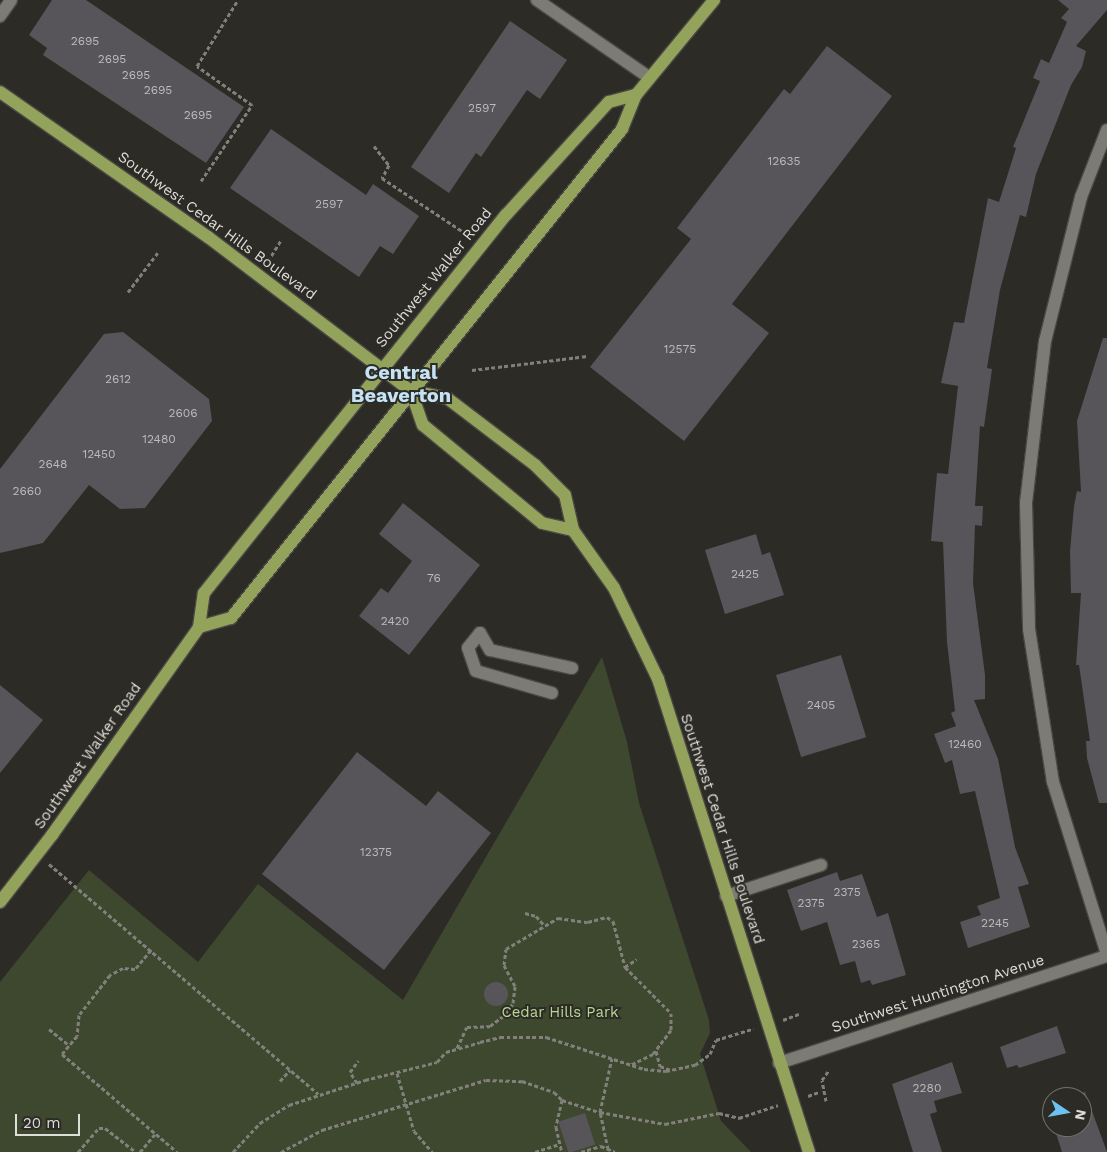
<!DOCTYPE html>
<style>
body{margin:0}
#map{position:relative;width:1107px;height:1152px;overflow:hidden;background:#2d2b26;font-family:"Work Sans",sans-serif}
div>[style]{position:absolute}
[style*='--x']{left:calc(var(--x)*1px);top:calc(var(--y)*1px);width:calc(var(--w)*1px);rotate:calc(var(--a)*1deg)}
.green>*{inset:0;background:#3e482f}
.building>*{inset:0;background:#57545a;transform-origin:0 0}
.round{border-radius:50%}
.path>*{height:3px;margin-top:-1.5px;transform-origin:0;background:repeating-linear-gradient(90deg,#81807b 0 4px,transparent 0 6.5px)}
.roads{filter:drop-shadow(1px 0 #494844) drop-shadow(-1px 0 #494844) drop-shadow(0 1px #494844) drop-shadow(0 -1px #494844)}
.minor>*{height:12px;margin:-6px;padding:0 6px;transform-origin:6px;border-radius:6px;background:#7c7b74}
.major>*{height:12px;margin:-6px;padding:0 6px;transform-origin:6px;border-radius:6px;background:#94a35b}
span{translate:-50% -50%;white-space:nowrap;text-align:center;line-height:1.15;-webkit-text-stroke:4px #2d2b26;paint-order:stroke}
.number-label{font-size:12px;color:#bcbbb9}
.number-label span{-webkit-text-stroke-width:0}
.street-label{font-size:15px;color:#ddddd9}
.park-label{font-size:15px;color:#bad791}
.district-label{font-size:20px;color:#c5e3f5;font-weight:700}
.north{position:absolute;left:1042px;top:1087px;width:50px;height:50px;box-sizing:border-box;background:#2d2b26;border:1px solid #73726e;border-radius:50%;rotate:102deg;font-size:14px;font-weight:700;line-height:20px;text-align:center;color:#ddddd9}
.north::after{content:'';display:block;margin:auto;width:18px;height:22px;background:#6cc3f2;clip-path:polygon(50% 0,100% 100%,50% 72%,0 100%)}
.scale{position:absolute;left:15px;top:1114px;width:65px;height:22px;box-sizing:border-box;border:2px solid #ddddd9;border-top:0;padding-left:6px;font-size:15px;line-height:18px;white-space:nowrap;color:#ddddd9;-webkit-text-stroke:4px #2d2b26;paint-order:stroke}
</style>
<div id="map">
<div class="green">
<div style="clip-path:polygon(602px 657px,627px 742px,639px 803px,709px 1020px,710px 1033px,700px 1054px,721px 1121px,751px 1152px,0 1152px,0 982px,89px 870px,198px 962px,258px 884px,403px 1000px)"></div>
</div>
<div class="building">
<div style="clip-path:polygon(52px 0,86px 0,244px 107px,206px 163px,43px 55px,47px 48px,29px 35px)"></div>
<div style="clip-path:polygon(1058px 0,1107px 0,1107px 10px,1076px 46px,1086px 51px,1082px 67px,1071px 85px,1036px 174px,1026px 217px,1020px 215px,1000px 290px,987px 368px,992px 369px,984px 427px,980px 426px,975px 506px,983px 506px,982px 526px,975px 525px,973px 583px,985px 675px,985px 699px,974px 700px,998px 759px,1015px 847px,1029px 884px,1018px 887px,1030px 927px,968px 948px,960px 922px,981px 915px,977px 906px,1000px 898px,975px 791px,960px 794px,952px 760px,945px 763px,934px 734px,956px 726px,951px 713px,955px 711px,947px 642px,943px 542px,931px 541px,937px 473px,948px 474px,958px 386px,941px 383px,954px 322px,964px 323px,988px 198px,999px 202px,1016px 148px,1013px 147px,1040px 81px,1033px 78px,1041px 59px,1049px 63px,1067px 22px,1061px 18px,1069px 9px)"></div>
<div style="clip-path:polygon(510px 21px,567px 60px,540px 99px,527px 90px,481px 157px,476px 153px,449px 193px,411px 167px)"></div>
<div style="clip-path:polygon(827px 46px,892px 96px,732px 304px,769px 333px,684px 441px,590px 367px,691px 239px,677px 228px,784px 89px,790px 94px)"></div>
<div style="clip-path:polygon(271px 129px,366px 195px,373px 184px,419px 216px,393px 254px,380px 246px,359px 277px,230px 188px)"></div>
<div style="clip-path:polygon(123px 332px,209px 399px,212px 421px,145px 508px,120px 509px,89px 485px,43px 543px,0 553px,0 469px,104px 334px)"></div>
<div style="clip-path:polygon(1103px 338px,1107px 338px,1107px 803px,1099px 803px,1087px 758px,1086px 741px,1090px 741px,1079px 665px,1076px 665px,1081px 593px,1071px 593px,1070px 551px,1074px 506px,1077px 491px,1081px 492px,1077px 421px)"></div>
<div style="clip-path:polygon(403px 503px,480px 565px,409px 655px,359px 616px,381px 588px,388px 593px,412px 561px,379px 534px)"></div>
<div style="clip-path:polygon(756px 534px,762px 555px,770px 552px,784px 595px,725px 614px,705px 550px)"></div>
<div style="left:841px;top:655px;width:86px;height:68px;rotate:73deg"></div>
<div style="clip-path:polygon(0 685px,43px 720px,0 773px)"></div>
<div style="clip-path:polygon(357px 752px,426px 806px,438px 791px,491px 833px,384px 970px,262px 874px)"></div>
<div style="clip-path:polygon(837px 872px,840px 881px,862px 874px,877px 917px,888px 913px,906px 975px,872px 985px,870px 980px,861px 983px,855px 961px,840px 965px,827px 922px,801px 931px,787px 890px)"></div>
<div class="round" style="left:484px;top:982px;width:24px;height:24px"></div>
<div style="clip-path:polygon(1057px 1026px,1066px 1053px,1019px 1068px,1017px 1065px,1007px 1068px,1000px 1047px)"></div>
<div style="clip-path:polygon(952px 1062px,962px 1093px,934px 1101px,937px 1112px,930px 1114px,942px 1152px,913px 1152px,892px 1084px)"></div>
<div style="clip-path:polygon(1085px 1092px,1107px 1152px,1062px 1152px,1054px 1127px,1082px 1127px,1082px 1097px,1068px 1097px)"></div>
<div style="left:585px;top:1113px;width:33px;height:28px;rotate:72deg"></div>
</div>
<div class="path">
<div style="--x:374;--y:146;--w:24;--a:52"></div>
<div style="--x:389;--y:165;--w:15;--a:118"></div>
<div style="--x:382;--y:178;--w:100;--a:33.5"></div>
<div style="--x:201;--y:181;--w:92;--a:-56.1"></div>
<div style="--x:252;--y:105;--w:67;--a:-144.7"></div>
<div style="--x:197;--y:66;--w:78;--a:-58.2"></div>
<div style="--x:268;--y:261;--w:25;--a:-58"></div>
<div style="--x:128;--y:292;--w:51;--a:-52.9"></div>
<div style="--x:472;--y:370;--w:116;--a:-6.9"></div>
<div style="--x:49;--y:864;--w:354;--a:40.5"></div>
<div style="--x:525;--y:913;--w:11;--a:15"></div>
<div style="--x:536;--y:916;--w:12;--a:48"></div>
<div style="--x:151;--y:950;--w:25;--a:130"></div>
<div style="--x:135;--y:969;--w:12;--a:-175"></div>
<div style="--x:123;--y:968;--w:15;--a:152"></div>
<div style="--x:110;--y:975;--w:51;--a:127.8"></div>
<div style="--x:79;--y:1015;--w:21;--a:95"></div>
<div style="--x:77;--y:1036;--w:23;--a:130"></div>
<div style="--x:62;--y:1054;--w:151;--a:40.4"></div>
<div style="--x:625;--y:967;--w:14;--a:-34"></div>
<div style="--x:783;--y:1020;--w:17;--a:-21"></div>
<div style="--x:49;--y:1029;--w:26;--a:39"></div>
<div style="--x:457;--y:1048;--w:23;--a:-65"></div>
<div style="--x:467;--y:1027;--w:23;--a:-2"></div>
<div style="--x:490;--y:1026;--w:21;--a:-37"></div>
<div style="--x:507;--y:1013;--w:12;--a:-59"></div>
<div style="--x:513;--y:1003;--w:17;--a:-83"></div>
<div style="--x:515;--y:986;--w:24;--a:-118"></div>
<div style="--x:504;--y:965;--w:16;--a:-83"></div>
<div style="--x:506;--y:949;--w:61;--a:-30.8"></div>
<div style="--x:558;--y:918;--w:30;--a:8"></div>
<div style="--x:588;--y:922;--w:20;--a:-15"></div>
<div style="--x:607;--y:917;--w:7;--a:34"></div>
<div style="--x:613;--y:921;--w:48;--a:75.4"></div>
<div style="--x:625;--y:967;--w:65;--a:45"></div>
<div style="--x:671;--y:1013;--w:17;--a:90"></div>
<div style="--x:671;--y:1030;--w:30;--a:127"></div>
<div style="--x:653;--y:1054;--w:25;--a:154"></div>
<div style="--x:656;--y:1051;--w:16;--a:75"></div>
<div style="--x:660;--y:1066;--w:12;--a:20"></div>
<div style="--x:397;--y:1073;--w:60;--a:73.7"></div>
<div style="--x:414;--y:1131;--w:28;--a:49"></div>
<div style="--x:280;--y:1081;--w:15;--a:-48"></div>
<div style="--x:357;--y:1083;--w:13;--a:-122"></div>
<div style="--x:350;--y:1072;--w:14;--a:-54"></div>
<div style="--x:808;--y:1096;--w:12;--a:-20"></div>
<div style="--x:562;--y:1100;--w:28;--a:103"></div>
<div style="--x:556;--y:1127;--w:26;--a:77"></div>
<div style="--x:826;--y:1101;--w:21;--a:-101"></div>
<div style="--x:822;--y:1080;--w:12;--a:-55"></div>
<div style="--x:608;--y:1149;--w:38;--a:-102"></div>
<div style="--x:600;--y:1112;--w:55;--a:-77.5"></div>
<div style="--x:78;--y:1152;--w:32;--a:-49"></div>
<div style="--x:99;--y:1128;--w:6;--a:0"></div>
<div style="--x:105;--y:1128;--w:39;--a:38"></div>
<div style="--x:140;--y:1152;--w:23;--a:-50"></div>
<div style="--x:233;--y:1152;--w:40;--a:-47"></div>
<div style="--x:260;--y:1123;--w:34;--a:-32"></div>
<div style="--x:289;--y:1105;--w:80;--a:-18.2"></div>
<div style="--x:365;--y:1080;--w:74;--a:-14"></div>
<div style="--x:437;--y:1062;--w:13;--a:-48"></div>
<div style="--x:446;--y:1052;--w:35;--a:-16"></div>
<div style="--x:480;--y:1042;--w:21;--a:-14"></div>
<div style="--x:500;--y:1037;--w:46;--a:0"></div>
<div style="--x:546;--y:1037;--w:103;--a:18.1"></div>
<div style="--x:644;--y:1069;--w:22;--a:5"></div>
<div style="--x:666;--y:1071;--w:30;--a:-12"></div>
<div style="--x:695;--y:1065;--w:19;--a:-36"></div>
<div style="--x:710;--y:1054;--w:15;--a:-67"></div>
<div style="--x:716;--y:1040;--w:39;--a:-17"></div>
<div style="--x:281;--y:1152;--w:47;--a:-28.2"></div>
<div style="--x:322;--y:1130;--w:171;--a:-17"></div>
<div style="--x:486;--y:1080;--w:36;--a:2"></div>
<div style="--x:522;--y:1081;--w:34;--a:19"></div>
<div style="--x:554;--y:1092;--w:11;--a:45"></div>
<div style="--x:562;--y:1100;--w:40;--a:18"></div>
<div style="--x:600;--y:1112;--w:66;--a:10.5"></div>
<div style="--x:665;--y:1124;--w:55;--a:-11.5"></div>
<div style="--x:719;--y:1113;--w:21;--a:14"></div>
<div style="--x:739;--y:1118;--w:41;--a:-18.4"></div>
<div style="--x:535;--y:1152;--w:26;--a:-18"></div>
<div style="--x:581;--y:1152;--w:21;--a:-17"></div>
<div style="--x:601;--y:1146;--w:15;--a:23"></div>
</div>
<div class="roads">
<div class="minor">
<div style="--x:537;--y:0;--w:137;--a:34.6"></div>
<div style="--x:0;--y:16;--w:19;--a:-55"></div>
<div style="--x:1107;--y:130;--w:72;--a:111.2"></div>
<div style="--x:1081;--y:197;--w:148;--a:104"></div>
<div style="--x:1045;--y:341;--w:163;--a:96.7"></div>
<div style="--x:1026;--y:503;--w:126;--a:88.6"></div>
<div style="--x:1029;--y:629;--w:155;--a:81.1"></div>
<div style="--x:1053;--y:782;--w:180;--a:72.6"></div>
<div style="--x:480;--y:633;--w:19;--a:129"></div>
<div style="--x:468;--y:648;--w:24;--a:71"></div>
<div style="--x:476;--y:671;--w:79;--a:16.1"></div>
<div style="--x:480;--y:633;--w:20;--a:60"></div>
<div style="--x:490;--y:650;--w:84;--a:12.4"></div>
<div style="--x:726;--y:896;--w:100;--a:-18.1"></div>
<div style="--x:779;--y:1063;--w:345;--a:-18.1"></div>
</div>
<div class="major">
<div style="--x:0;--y:92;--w:254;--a:34.9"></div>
<div style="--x:208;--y:237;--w:255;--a:37.2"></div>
<div style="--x:411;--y:391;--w:37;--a:11"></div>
<div style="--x:447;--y:398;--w:111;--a:37.3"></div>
<div style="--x:535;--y:465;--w:42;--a:45"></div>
<div style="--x:565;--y:495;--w:36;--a:77"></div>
<div style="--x:573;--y:530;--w:71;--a:54.7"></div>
<div style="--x:614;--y:588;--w:101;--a:64.2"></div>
<div style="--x:658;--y:679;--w:497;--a:72.3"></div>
<div style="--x:411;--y:391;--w:36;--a:71"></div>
<div style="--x:423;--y:425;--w:154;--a:39.5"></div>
<div style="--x:542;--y:523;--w:32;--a:13"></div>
<div style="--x:199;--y:627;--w:33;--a:-16"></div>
<div style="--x:231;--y:618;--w:626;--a:-51.35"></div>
<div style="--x:622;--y:129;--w:37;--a:-68"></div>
<div style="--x:636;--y:95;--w:123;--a:-50.6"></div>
<div style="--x:0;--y:902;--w:85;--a:-52.2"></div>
<div style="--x:52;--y:835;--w:255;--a:-54.7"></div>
<div style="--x:199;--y:627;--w:34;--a:-82"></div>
<div style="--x:204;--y:593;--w:484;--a:-51.4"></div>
<div style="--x:506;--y:215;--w:153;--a:-47.7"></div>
<div style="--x:609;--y:102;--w:28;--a:-15"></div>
</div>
</div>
<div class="number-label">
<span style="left:85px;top:42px">2695</span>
<span style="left:112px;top:60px">2695</span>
<span style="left:136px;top:76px">2695</span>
<span style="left:158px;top:91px">2695</span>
<span style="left:482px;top:109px">2597</span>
<span style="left:198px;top:116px">2695</span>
<span style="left:784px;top:162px">12635</span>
<span style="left:329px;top:205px">2597</span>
<span style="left:680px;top:350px">12575</span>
<span style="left:118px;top:380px">2612</span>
<span style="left:183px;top:414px">2606</span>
<span style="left:159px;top:440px">12480</span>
<span style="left:99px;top:455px">12450</span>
<span style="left:53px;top:465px">2648</span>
<span style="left:27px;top:492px">2660</span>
<span style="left:745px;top:575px">2425</span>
<span style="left:434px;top:579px">76</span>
<span style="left:395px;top:622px">2420</span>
<span style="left:821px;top:706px">2405</span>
<span style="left:965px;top:745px">12460</span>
<span style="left:376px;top:853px">12375</span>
<span style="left:847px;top:893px">2375</span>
<span style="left:811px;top:904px">2375</span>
<span style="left:995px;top:924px">2245</span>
<span style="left:866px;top:945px">2365</span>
<span style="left:927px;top:1089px">2280</span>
</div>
<div class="street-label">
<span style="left:217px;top:226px;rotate:36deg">Southwest Cedar Hills Boulevard</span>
<span style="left:434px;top:278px;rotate:-51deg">Southwest Walker Road</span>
<span style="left:88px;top:756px;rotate:-55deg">Southwest Walker Road</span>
<span style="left:722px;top:829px;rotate:72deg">Southwest Cedar Hills Boulevard</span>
<span style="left:938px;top:994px;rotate:-18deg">Southwest Huntington Avenue</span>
</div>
<div class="park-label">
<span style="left:560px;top:1013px">Cedar Hills Park</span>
</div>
<div class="district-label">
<span style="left:401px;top:384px">Central<br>Beaverton</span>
</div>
<div class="north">N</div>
<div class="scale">20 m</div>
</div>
